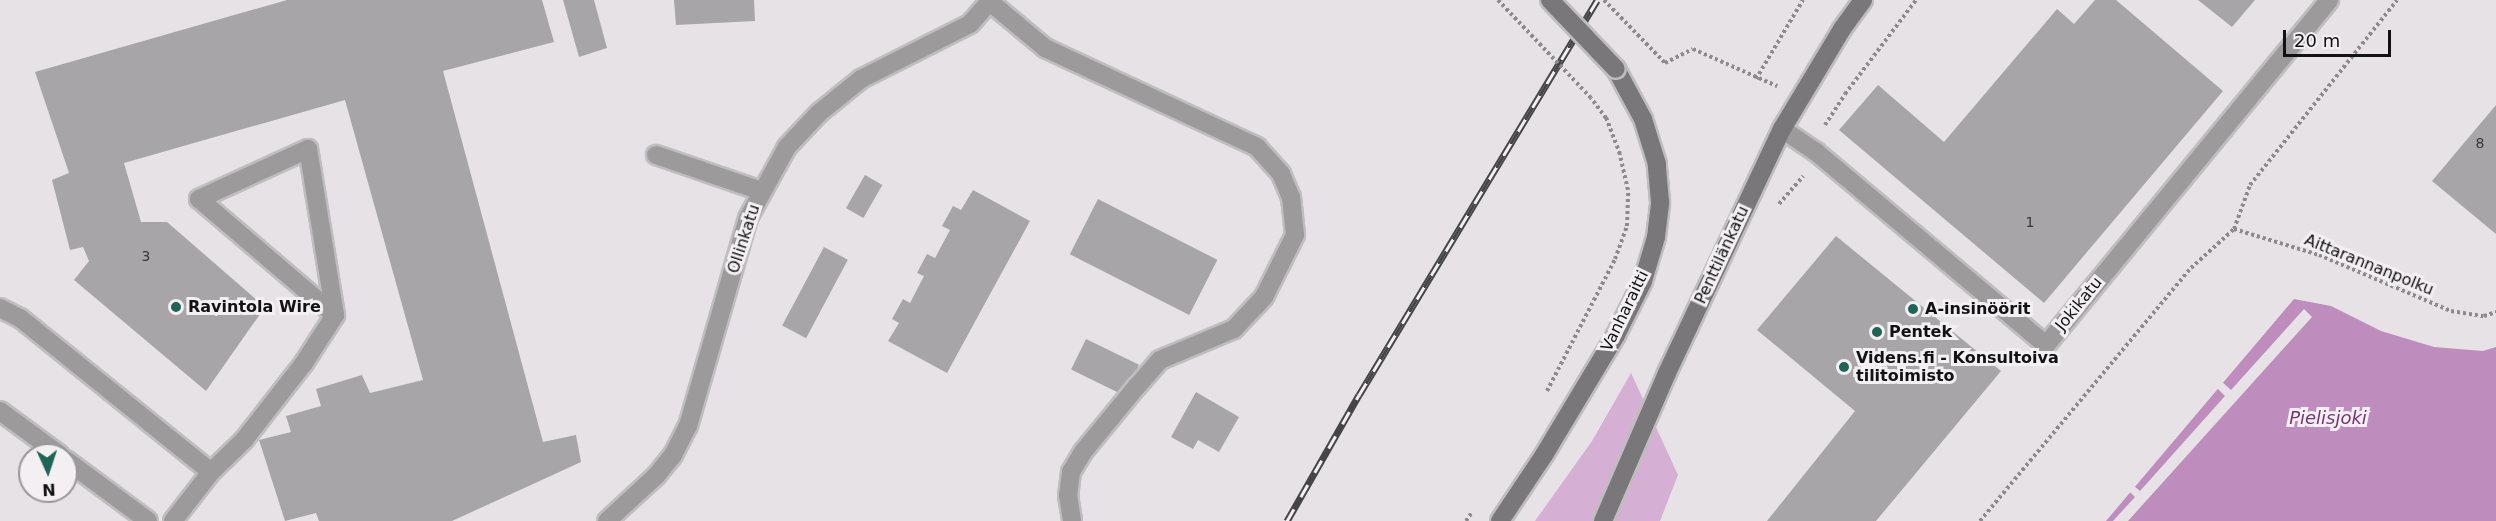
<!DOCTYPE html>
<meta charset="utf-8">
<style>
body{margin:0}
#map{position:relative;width:2496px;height:521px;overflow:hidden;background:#e6e2e5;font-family:"DejaVu Sans",sans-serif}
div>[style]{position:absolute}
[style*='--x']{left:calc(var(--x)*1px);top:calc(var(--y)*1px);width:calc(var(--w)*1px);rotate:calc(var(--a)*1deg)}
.green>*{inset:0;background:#d5afd4}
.water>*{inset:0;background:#bf8cbe}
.pier>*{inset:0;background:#e6e2e5}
.building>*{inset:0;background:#a8a5a8;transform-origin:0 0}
.path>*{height:4px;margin-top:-2px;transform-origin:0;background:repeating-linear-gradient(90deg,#8c8a8c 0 3px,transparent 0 6px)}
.roads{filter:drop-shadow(2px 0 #c0bdbf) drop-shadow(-2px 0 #c0bdbf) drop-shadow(0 2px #c0bdbf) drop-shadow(0 -2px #c0bdbf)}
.lane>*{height:18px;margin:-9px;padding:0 9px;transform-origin:9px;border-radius:9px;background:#9c9a9b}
.street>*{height:18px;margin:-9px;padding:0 9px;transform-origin:9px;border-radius:9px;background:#9c9a9b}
.secondary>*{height:18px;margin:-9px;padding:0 9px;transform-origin:9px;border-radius:9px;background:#797779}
.rail>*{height:7px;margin-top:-3.5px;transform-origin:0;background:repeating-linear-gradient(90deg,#f3eff3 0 14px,#464546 0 28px);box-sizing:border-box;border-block:2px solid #464546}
.path-bridge>*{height:4px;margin-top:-2px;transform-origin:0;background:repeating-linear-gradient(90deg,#8c8a8c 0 3px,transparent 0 6px)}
.bridges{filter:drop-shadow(2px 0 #c0bdbf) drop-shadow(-2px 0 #c0bdbf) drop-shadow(0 2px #c0bdbf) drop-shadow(0 -2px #c0bdbf)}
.secondary-bridge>*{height:18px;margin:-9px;padding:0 9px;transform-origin:9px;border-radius:9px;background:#797779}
.dots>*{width:16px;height:16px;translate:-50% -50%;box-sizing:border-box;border:3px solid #f3eff3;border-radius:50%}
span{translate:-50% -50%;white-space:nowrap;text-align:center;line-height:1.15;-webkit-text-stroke:6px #f3eff3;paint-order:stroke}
.number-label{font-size:14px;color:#383738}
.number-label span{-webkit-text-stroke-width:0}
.street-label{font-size:16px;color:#131213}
.poi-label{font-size:16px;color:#131213;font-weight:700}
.left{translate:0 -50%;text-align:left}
.water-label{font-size:18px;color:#733574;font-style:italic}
.north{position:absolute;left:18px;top:443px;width:60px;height:60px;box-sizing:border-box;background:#f3eff3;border:2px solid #999799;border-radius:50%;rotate:177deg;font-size:16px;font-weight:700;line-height:24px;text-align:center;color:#131213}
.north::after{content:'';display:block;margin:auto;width:21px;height:27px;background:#1f6557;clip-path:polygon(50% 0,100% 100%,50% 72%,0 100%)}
.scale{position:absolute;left:2283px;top:30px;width:108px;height:27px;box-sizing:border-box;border:3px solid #131213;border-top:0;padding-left:8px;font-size:18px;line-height:21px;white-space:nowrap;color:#131213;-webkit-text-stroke:4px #f3eff3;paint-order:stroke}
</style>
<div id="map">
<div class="green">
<div style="clip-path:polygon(1631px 373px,1678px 475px,1660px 521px,1535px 521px,1592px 441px)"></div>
</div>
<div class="water">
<div style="clip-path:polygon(2294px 299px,2331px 306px,2381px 331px,2434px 347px,2483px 351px,2496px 347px,2496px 521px,2106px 521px)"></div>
</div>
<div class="pier">
<div style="clip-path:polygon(2304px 309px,2312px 317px,2128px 521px,2113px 521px,2135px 497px,2128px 490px,2133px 485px,2140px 491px,2225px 396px,2216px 387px,2221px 381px,2231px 390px)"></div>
</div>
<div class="building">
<div style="clip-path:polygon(287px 0,542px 0,554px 42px,443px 71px,543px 442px,576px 435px,581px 462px,452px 521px,319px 521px,316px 513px,285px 521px,259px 440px,291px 432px,286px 416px,321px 406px,316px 389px,362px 375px,370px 393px,423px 380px,345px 100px,124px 163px,141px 222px,167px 222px,265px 307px,206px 391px,74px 280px,89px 261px,83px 247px,70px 250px,52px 180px,69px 173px,35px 72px)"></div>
<div style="clip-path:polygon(563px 0,594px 0,607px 48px,579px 57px)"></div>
<div style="clip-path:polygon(674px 0,754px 0,755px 21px,676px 25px)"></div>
<div style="clip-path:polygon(2095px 0,2116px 0,2223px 91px,2044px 303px,1839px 130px,1878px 85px,1944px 142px,2057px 9px,2074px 24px)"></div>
<div style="clip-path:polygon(2198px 0,2255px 0,2232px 27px)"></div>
<div style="clip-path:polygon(2496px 105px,2496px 234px,2432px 181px)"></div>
<div style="left:865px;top:175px;width:20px;height:38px;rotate:30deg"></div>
<div style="clip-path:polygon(973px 190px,1030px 221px,947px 373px,888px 341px,899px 323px,892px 319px,903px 299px,910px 303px,924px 276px,917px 273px,927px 254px,935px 258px,950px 230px,942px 226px,953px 206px,961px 210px)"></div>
<div style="left:1098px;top:199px;width:134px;height:62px;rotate:27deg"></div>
<div style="clip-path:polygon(1836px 236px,2001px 371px,1876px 521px,1767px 521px,1855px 411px,1757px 330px)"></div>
<div style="left:824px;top:247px;width:27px;height:89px;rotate:28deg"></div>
<div style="left:1086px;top:339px;width:59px;height:34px;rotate:26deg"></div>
<div style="clip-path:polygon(1196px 392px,1239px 417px,1219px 452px,1198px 440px,1193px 449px,1171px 437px)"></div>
</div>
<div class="path">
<div style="--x:1604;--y:0;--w:88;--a:45.9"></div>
<div style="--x:1665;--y:63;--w:31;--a:-27"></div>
<div style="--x:1693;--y:49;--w:92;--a:23.8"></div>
<div style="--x:1756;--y:79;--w:92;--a:-59.3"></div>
<div style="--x:1825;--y:125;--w:37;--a:-57"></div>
<div style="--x:1845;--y:94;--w:118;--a:-52.9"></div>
<div style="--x:1779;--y:204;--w:37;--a:-49"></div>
<div style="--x:2234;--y:229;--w:89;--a:17"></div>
<div style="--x:2319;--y:255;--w:143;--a:23"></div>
<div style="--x:2451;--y:311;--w:33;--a:9"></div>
<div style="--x:2484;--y:316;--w:13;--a:-18"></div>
<div style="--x:1547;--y:391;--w:148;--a:-62.7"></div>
<div style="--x:1615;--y:259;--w:35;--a:-70"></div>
<div style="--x:1627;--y:226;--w:36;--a:-88"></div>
<div style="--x:1628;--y:190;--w:37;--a:-103"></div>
<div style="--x:1620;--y:154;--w:39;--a:-111"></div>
<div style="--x:1606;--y:118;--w:25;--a:-127"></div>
<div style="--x:1466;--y:521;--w:11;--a:-56"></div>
<div style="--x:1980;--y:521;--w:329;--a:-50.2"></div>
<div style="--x:2191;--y:268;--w:58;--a:-42.2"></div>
<div style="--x:2234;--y:229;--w:47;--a:-70"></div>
<div style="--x:2250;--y:185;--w:236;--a:-51.5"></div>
</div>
<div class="roads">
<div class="lane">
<div style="--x:990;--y:2;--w:72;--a:39.9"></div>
<div style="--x:1045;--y:48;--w:234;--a:25"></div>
<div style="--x:1257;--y:147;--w:36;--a:48"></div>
<div style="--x:1281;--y:174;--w:25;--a:67"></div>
<div style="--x:1291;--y:197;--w:38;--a:84"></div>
<div style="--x:1295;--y:235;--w:69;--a:116.6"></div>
<div style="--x:1264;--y:297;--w:44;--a:133.2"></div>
<div style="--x:1234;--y:329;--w:80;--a:157.3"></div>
<div style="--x:1160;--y:360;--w:35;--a:131"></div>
<div style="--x:1137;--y:386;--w:85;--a:129.3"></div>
<div style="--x:1083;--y:452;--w:23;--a:121"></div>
<div style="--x:1071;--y:472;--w:23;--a:97"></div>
<div style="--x:1068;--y:495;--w:26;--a:81"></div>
<div style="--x:656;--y:155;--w:111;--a:18.9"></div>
<div style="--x:0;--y:308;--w:22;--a:27"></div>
<div style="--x:20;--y:318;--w:245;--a:38.9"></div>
<div style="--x:173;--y:521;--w:62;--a:-52.2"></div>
<div style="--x:211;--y:472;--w:46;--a:-44.1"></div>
<div style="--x:244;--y:440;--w:98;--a:-52.1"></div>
<div style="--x:304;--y:363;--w:57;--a:-57.1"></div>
<div style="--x:335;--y:315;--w:168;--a:-99.2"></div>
<div style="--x:308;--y:149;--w:120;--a:155.4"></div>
<div style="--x:199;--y:199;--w:179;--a:40.5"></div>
</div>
<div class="street">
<div style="--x:1782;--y:129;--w:41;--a:34.1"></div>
<div style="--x:1816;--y:152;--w:300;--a:40"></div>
<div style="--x:2046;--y:345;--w:446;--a:-50.6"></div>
<div style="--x:0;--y:411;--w:74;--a:36.3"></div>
<div style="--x:66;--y:460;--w:102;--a:36.6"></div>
<div style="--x:607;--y:521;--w:67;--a:-42.6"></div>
<div style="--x:656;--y:476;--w:27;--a:-51"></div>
<div style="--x:673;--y:455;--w:33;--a:-63"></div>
<div style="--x:688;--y:426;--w:216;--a:-73.9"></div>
<div style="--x:748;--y:218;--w:81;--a:-61.2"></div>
<div style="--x:787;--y:147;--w:47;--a:-46.7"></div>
<div style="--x:819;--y:113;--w:54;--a:-39"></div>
<div style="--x:861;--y:79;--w:122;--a:-26.8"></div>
<div style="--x:970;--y:24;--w:32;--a:-49"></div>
</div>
<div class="secondary">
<div style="--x:1500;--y:521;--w:79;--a:-56.3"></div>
<div style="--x:1544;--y:455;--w:140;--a:-59"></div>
<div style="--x:1616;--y:335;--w:60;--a:-63.4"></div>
<div style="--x:1643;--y:281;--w:46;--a:-73.5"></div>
<div style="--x:1656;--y:237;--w:35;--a:-83"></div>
<div style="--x:1660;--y:202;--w:38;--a:-95"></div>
<div style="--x:1657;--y:164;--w:47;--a:-107.3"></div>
<div style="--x:1643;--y:119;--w:57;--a:-118.4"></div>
<div style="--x:1603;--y:521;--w:161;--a:-66.6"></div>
<div style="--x:1667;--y:373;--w:270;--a:-64.8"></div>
<div style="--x:1782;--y:129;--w:117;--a:-59"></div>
<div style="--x:1842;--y:29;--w:36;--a:-54"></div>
</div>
</div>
<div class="rail">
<div style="--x:1287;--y:521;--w:145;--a:-60.3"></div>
<div style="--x:1359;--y:395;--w:461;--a:-58.9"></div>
</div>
<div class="path-bridge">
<div style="--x:1498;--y:0;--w:135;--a:46.5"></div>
</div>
<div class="bridges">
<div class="secondary-bridge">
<div style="--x:1550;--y:0;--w:95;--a:46.3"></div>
</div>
</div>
<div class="dots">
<div style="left:176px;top:307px;background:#1f6557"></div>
<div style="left:1913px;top:309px;background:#1f6557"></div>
<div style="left:1877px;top:332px;background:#1f6557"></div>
<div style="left:1844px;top:367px;background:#1f6557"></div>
</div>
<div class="number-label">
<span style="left:2480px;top:143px">8</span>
<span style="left:2030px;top:222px">1</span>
<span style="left:146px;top:256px">3</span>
</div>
<div class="street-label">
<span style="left:744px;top:239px;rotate:-72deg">Ollinkatu</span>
<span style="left:1722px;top:255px;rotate:-65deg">Penttilänkatu</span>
<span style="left:2369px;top:265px;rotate:22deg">Aittarannanpolku</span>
<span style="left:2079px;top:304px;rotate:-51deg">Jokikatu</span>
<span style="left:1625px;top:311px;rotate:-64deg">Vanharaitti</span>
</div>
<div class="poi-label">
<span class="left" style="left:188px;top:307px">Ravintola Wire</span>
<span class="left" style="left:1925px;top:309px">A-insinöörit</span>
<span class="left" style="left:1889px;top:332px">Pentek</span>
<span class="left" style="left:1856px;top:367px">Videns.fi - Konsultoiva<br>tilitoimisto</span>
</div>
<div class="water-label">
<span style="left:2328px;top:418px">Pielisjoki</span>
</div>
<div class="north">N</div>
<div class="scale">20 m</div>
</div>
